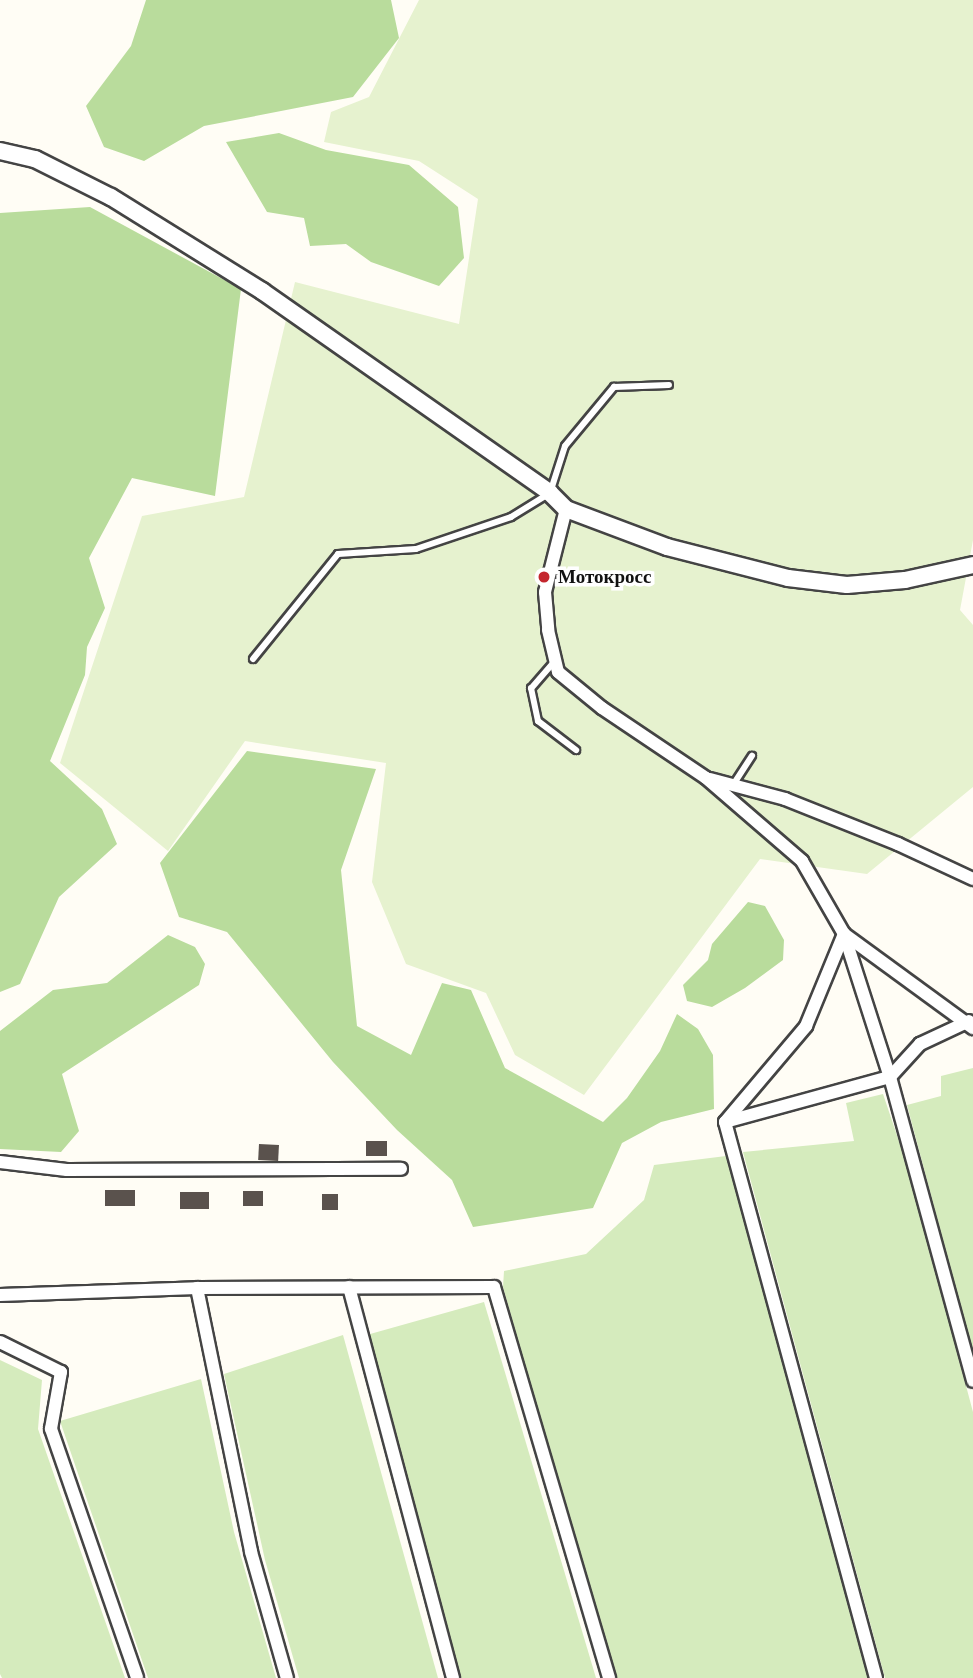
<!DOCTYPE html>
<meta charset="utf-8">
<style>
body{margin:0}
#map{position:relative;width:973px;height:1678px;overflow:hidden;background:#fffdf5;font-family:"Times New Roman",serif}
div>[style]{position:absolute}
[style*='--x']{left:calc(var(--x)*1px);top:calc(var(--y)*1px);width:calc(var(--w)*1px);rotate:calc(var(--a)*1deg)}
.green>*{inset:0;background:#d5ebbd}
.forest>*{inset:0;background:#b9dc9c}
.pitch>*{inset:0;background:#e6f2cf}
.building>*{inset:0;background:#5a524d;transform-origin:0 0}
.roads{filter:drop-shadow(2px 0 #444) drop-shadow(-2px 0 #444) drop-shadow(0 2px #444) drop-shadow(0 -2px #444)}
.service>*{height:6px;margin:-3px;padding:0 3px;transform-origin:3px;border-radius:3px;background:#fff}
.minor>*{height:12px;margin:-6px;padding:0 6px;transform-origin:6px;border-radius:6px;background:#fff}
.tertiary>*{height:16px;margin:-8px;padding:0 8px;transform-origin:8px;border-radius:8px;background:#fff}
.dots>*{width:19px;height:19px;translate:-50% -50%;box-sizing:border-box;border:4px solid #fff;border-radius:50%}
span{translate:-50% -50%;white-space:nowrap;text-align:center;line-height:1.15;-webkit-text-stroke:7px #fff;paint-order:stroke}
.poi-label{font-size:19px;color:#111;font-weight:700}
.left{translate:0 -50%;text-align:left}
</style>
<div id="map">
<div class="green">
<div style="clip-path:polygon(973px 1068px,973px 1353px,907px 1105px,941px 1096px,941px 1076px)"></div>
<div style="clip-path:polygon(883px 1094px,907px 1165px,973px 1412px,973px 1678px,885px 1678px,743px 1152px,854px 1141px,846px 1103px)"></div>
<div style="clip-path:polygon(726px 1156px,868px 1678px,612px 1678px,503px 1287px,504px 1271px,586px 1254px,644px 1200px,654px 1165px)"></div>
<div style="clip-path:polygon(484px 1302px,596px 1678px,456px 1678px,363px 1336px)"></div>
<div style="clip-path:polygon(343px 1335px,438px 1678px,299px 1678px,265px 1560px,224px 1374px)"></div>
<div style="clip-path:polygon(0 1360px,42px 1380px,38px 1429px,125px 1678px,2px 1678px,0 1674px)"></div>
<div style="clip-path:polygon(201px 1379px,234px 1532px,276px 1678px,148px 1678px,60px 1421px)"></div>
</div>
<div class="forest">
<div style="clip-path:polygon(146px 0,391px 0,399px 38px,353px 97px,204px 126px,144px 161px,104px 147px,86px 106px,131px 46px)"></div>
<div style="clip-path:polygon(279px 133px,326px 150px,409px 165px,458px 207px,464px 258px,439px 286px,371px 262px,346px 244px,310px 246px,304px 218px,267px 212px,226px 142px)"></div>
<div style="clip-path:polygon(90px 207px,241px 289px,215px 496px,132px 478px,89px 558px,105px 608px,87px 647px,85px 675px,50px 761px,102px 809px,117px 844px,59px 897px,20px 984px,0 992px,0 213px)"></div>
<div style="clip-path:polygon(247px 751px,376px 769px,341px 870px,357px 1026px,411px 1055px,442px 983px,471px 990px,505px 1068px,603px 1122px,627px 1098px,660px 1051px,677px 1014px,698px 1029px,713px 1055px,714px 1109px,661px 1122px,622px 1143px,593px 1208px,473px 1227px,452px 1180px,397px 1130px,333px 1062px,227px 932px,179px 917px,160px 863px)"></div>
<div style="clip-path:polygon(748px 902px,765px 906px,784px 940px,783px 960px,745px 988px,712px 1007px,687px 1001px,683px 985px,708px 960px,712px 944px)"></div>
<div style="clip-path:polygon(168px 935px,195px 947px,205px 964px,199px 985px,62px 1074px,79px 1131px,61px 1152px,0 1149px,0 1031px,53px 990px,107px 983px)"></div>
</div>
<div class="pitch">
<div style="clip-path:polygon(419px 0,973px 0,973px 540px,960px 610px,973px 625px,973px 787px,867px 874px,760px 859px,584px 1095px,515px 1055px,486px 993px,406px 964px,372px 882px,386px 763px,245px 741px,168px 851px,60px 763px,142px 516px,244px 497px,295px 282px,459px 324px,478px 199px,419px 161px,324px 142px,331px 112px,369px 97px)"></div>
</div>
<div class="building">
<div style="left:366px;top:1141px;width:21px;height:15px"></div>
<div style="left:259px;top:1144px;width:20px;height:16px;rotate:3deg"></div>
<div style="left:105px;top:1190px;width:30px;height:16px"></div>
<div style="left:243px;top:1191px;width:20px;height:15px"></div>
<div style="left:180px;top:1192px;width:29px;height:17px"></div>
<div style="left:322px;top:1194px;width:16px;height:16px"></div>
</div>
<div class="roads">
<div class="service">
<div style="--x:253;--y:659;--w:135;--a:-51"></div>
<div style="--x:338;--y:554;--w:78;--a:-3.7"></div>
<div style="--x:416;--y:549;--w:100;--a:-18.6"></div>
<div style="--x:511;--y:517;--w:46;--a:-31.6"></div>
<div style="--x:550;--y:493;--w:49;--a:-72.3"></div>
<div style="--x:565;--y:446;--w:77;--a:-50.3"></div>
<div style="--x:614;--y:387;--w:55;--a:-2.1"></div>
<div style="--x:554;--y:662;--w:35;--a:131"></div>
<div style="--x:531;--y:688;--w:34;--a:78"></div>
<div style="--x:538;--y:721;--w:48;--a:37.3"></div>
<div style="--x:733;--y:785;--w:35;--a:-57"></div>
</div>
<div class="minor">
<div style="--x:566;--y:509;--w:86;--a:104.2"></div>
<div style="--x:545;--y:592;--w:38;--a:85"></div>
<div style="--x:548;--y:630;--w:43;--a:76.6"></div>
<div style="--x:558;--y:672;--w:57;--a:39.3"></div>
<div style="--x:602;--y:708;--w:125;--a:33.9"></div>
<div style="--x:706;--y:778;--w:127;--a:40.8"></div>
<div style="--x:802;--y:861;--w:84;--a:60.1"></div>
<div style="--x:844;--y:934;--w:150;--a:72.2"></div>
<div style="--x:890;--y:1077;--w:315;--a:74.7"></div>
<div style="--x:710;--y:779;--w:78;--a:14.9"></div>
<div style="--x:785;--y:799;--w:122;--a:21.7"></div>
<div style="--x:898;--y:844;--w:83;--a:25"></div>
<div style="--x:725;--y:1122;--w:171;--a:-15.3"></div>
<div style="--x:890;--y:1077;--w:45;--a:-47.7"></div>
<div style="--x:920;--y:1044;--w:54;--a:-25.1"></div>
<div style="--x:0;--y:1162;--w:67;--a:6.8"></div>
<div style="--x:67;--y:1170;--w:334;--a:-0.2"></div>
<div style="--x:349;--y:1287;--w:405;--a:75.1"></div>
<div style="--x:197;--y:1288;--w:269;--a:78.4"></div>
<div style="--x:251;--y:1552;--w:131;--a:74.1"></div>
<div style="--x:0;--y:1295;--w:197;--a:-2"></div>
<div style="--x:197;--y:1288;--w:297;--a:-0.2"></div>
<div style="--x:494;--y:1287;--w:408;--a:73.6"></div>
<div style="--x:0;--y:1342;--w:68;--a:26.2"></div>
<div style="--x:61;--y:1372;--w:58;--a:100"></div>
<div style="--x:51;--y:1429;--w:263;--a:70.9"></div>
<div style="--x:876;--y:1678;--w:576;--a:-105.19"></div>
<div style="--x:725;--y:1122;--w:126;--a:-49.8"></div>
<div style="--x:806;--y:1026;--w:100;--a:-67.6"></div>
<div style="--x:844;--y:934;--w:160;--a:36.1"></div>
</div>
<div class="tertiary">
<div style="--x:0;--y:151;--w:36;--a:13"></div>
<div style="--x:35;--y:159;--w:85;--a:26.6"></div>
<div style="--x:111;--y:197;--w:178;--a:31.9"></div>
<div style="--x:262;--y:291;--w:352;--a:35"></div>
<div style="--x:550;--y:493;--w:23;--a:45"></div>
<div style="--x:566;--y:509;--w:108;--a:20.6"></div>
<div style="--x:667;--y:547;--w:125;--a:14.4"></div>
<div style="--x:788;--y:578;--w:59;--a:6.8"></div>
<div style="--x:847;--y:585;--w:58;--a:-4.9"></div>
<div style="--x:905;--y:580;--w:70;--a:-12.4"></div>
</div>
</div>
<div class="dots">
<div style="left:544px;top:577px;background:#c4262e"></div>
</div>
<div class="poi-label">
<span class="left" style="left:558px;top:577px">Мотокросс</span>
</div>
</div>
